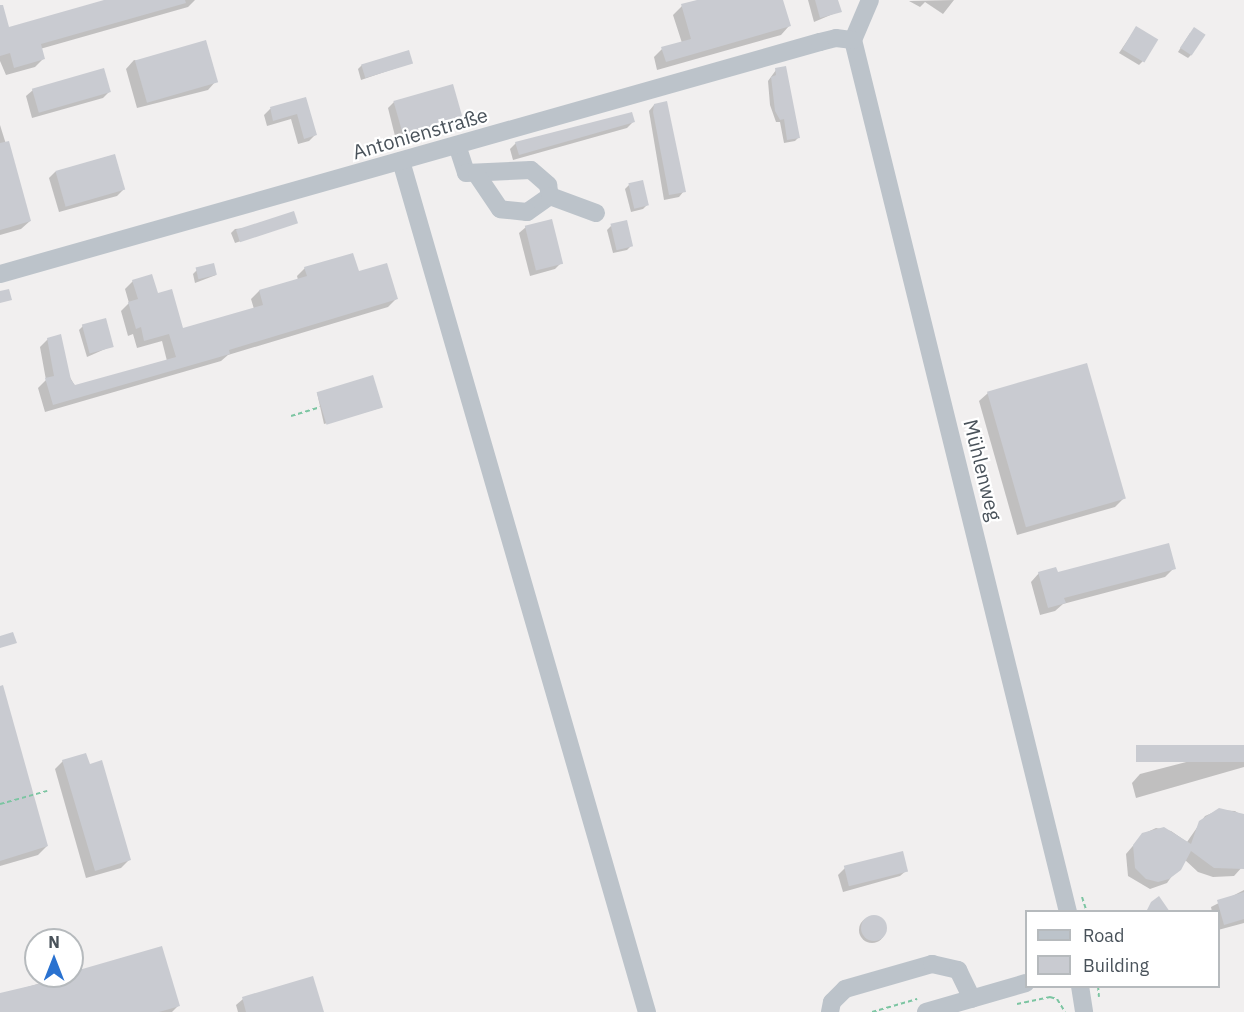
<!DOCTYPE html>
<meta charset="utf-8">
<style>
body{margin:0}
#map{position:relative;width:1244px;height:1012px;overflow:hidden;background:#f1efef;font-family:"IBM Plex Sans",sans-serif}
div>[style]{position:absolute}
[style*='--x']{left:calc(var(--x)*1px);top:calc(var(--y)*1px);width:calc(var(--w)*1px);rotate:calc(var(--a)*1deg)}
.shadow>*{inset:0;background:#0003}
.round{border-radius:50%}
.building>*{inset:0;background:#c9cbd1;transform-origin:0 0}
.path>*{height:2px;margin-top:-1px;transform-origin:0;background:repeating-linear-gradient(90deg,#7cc5a2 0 4.5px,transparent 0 7.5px)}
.minor>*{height:18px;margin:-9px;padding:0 9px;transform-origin:9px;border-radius:9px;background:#bcc3ca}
span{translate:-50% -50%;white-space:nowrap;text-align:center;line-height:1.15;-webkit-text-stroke:4.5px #fff;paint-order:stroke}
.street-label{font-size:20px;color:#49525a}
.legend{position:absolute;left:1025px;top:910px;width:195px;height:78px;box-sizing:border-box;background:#fff;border:2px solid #b6babd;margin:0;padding:8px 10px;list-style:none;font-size:18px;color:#49525a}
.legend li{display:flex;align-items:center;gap:12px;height:30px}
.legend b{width:30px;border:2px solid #b6babd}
.north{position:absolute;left:24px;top:928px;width:60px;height:60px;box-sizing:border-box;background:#fff;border:2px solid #b6babd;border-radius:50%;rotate:0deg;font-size:16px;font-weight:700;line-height:24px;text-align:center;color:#49525a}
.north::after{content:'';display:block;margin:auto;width:21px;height:27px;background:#2a72d0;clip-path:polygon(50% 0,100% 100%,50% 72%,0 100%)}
</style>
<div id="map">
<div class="shadow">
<div style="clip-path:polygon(109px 0,195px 0,188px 7px,40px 49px,43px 59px,35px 67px,6px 75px,0 61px,0 26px,8px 29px)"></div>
<div style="clip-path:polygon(702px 0,782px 0,789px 26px,781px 35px,657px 70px,654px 57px,662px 49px,682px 43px,673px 15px,682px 6px)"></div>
<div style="clip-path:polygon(808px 0,837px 0,840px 11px,814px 22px)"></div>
<div style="clip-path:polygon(954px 0,943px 14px,925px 2px,920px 7px,909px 1px)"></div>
<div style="clip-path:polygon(1136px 28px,1143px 61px,1139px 65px,1119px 53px)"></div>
<div style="clip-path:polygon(1190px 33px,1192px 54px,1188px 58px,1178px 52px)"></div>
<div style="clip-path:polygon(134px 60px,216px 81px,208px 90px,137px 108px,126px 69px)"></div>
<div style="clip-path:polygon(411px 63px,361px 80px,358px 69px,362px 65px)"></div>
<div style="clip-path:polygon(776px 70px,799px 137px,795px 141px,784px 143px,780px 122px,776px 122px,770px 105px,768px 81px)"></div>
<div style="clip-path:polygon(33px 90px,109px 92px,103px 98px,32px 118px,26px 96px)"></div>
<div style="clip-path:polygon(305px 99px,316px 134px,309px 141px,298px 144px,291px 119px,267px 126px,264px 115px,270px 109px)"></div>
<div style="clip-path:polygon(394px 102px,461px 117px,454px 124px,396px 140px,388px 108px)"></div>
<div style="clip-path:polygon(654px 105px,684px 191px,679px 197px,664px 200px,649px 111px)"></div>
<div style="clip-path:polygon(633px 122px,627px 128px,513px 160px,510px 149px,516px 143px)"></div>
<div style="clip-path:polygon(0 125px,30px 221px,21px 229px,0 235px)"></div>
<div style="clip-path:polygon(114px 155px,123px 190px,117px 196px,59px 212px,49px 178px,55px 172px)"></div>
<div style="clip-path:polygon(629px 185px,647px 205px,643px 209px,631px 212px,625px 189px)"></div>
<div style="clip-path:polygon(296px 223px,235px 243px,231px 233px,235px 229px)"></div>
<div style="clip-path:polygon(611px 226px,631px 246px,627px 250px,613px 253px,607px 230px)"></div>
<div style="clip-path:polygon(526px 227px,561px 263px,555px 269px,530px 276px,519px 233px)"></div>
<div style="clip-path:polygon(305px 268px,358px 273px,396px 299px,388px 307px,228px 355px,221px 361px,45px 412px,38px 388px,46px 380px,40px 347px,48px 339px,75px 386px,167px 361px,162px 341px,137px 348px,133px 334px,128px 336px,121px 311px,129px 303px,125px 289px,133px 281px,157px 295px,182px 330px,254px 309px,251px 299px,259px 291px,298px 280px,297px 276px)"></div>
<div style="clip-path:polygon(197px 270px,216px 275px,195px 283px,193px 274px)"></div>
<div style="clip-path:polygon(83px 326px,112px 346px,87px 357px,79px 330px)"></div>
<div style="clip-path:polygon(317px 393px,380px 408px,324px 424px)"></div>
<div style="clip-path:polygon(988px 393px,1123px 499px,1115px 507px,1017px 535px,979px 401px)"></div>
<div style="clip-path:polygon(1174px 568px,1165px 577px,1063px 604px,1055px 611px,1040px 615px,1031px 582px,1039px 573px)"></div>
<div style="clip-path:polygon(0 707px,47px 846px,38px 855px,0 866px)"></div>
<div style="clip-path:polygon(1244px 747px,1244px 767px,1136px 798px,1132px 783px,1140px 774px)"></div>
<div style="clip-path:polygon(63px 761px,89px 766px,129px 860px,121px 868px,86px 878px,55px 769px)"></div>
<div style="clip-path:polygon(1219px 810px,1235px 811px,1244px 817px,1244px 865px,1234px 876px,1213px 877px,1198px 872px,1184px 859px,1167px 883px,1150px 889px,1128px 876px,1126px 854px,1143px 834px,1156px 828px,1171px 831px,1187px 842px,1205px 816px)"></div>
<div style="clip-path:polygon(845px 868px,907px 870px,900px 876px,843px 892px,838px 875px)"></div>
<div style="clip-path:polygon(1244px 890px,1244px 923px,1218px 930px,1218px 912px,1212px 912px,1211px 907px)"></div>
<div class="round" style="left:859px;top:917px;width:26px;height:26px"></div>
<div style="clip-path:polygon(72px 974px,178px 1006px,172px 1012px,0 1012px,0 995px)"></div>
<div style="clip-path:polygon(243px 999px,322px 1012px,238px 1012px,236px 1005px)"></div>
</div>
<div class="building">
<div style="clip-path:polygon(104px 0,185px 0,186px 3px,41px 44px,45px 59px,14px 68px,10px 53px,0 56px,0 5px,3px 5px,9px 27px)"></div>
<div style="clip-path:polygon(697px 0,783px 0,791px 26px,666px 62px,661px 47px,691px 39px,681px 4px)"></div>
<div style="clip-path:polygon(815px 0,838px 0,842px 12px,820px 18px)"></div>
<div style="left:1136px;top:26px;width:26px;height:27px;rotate:31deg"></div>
<div style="left:1194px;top:27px;width:14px;height:25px;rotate:34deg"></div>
<div style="left:206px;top:40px;width:44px;height:74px;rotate:74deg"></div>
<div style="left:409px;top:50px;width:14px;height:50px;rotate:73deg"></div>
<div style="clip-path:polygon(786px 66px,800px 138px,787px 140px,784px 119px,780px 120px,775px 111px,771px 77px,776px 75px,775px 68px)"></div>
<div style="left:104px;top:68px;width:25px;height:75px;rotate:74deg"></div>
<div style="left:453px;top:84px;width:35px;height:62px;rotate:74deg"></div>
<div style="clip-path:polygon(306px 97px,317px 135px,304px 139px,297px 114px,273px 121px,270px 107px)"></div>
<div style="clip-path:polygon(667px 101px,686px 192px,669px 195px,653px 112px,654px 104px)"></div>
<div style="clip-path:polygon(632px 112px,635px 122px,519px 155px,515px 142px)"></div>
<div style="clip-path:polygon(9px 141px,31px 221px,0 230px,0 143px)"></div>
<div style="left:115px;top:154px;width:37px;height:62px;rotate:74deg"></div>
<div style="left:643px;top:180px;width:26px;height:15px;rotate:77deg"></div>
<div style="left:294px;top:211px;width:13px;height:61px;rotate:72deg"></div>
<div style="left:552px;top:219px;width:46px;height:28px;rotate:76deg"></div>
<div style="left:627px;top:220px;width:27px;height:17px;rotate:77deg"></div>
<div style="clip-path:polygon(353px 253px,359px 271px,387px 263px,398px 299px,229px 350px,230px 354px,53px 405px,45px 378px,54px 376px,47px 338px,61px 334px,71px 380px,75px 385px,176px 357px,169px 334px,144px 341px,141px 327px,136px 329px,128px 302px,138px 299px,132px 280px,152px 274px,158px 293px,172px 289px,183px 328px,263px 305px,259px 290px,307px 276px,304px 267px)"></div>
<div style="left:214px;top:263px;width:12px;height:19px;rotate:76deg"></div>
<div style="clip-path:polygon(9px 289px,12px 300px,0 303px,0 291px)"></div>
<div style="left:106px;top:318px;width:30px;height:25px;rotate:75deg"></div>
<div style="left:1087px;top:363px;width:141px;height:104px;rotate:74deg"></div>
<div style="left:373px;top:375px;width:34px;height:59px;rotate:73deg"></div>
<div style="clip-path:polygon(1169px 543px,1176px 569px,1064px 598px,1066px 603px,1048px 608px,1038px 572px,1056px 567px,1058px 572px)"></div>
<div style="clip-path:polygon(13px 632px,17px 643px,0 648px,0 636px)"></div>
<div style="clip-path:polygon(3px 685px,48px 846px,0 861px,0 686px)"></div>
<div style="left:1244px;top:745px;width:17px;height:108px;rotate:90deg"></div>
<div style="clip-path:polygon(86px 753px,90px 764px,102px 760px,131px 860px,95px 871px,62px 760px)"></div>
<div style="clip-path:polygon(1219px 808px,1244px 814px,1244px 869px,1214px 868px,1191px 851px,1181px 870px,1169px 879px,1158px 882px,1146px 879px,1135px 868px,1133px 845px,1142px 833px,1164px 827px,1191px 844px,1199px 821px)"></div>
<div style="left:903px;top:851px;width:21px;height:61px;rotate:76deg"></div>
<div style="clip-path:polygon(1244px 892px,1244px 919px,1224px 925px,1217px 900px)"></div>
<div style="clip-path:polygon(1159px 896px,1170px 912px,1146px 912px,1151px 902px)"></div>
<div class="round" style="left:861px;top:915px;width:26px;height:26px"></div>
<div style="clip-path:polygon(162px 946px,180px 1006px,159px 1012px,0 1012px,0 993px,72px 976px,72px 972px)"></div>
<div style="clip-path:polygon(313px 976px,324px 1012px,246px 1012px,242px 997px)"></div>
</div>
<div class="path">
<div style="--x:291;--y:416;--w:30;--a:-17"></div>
<div style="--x:0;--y:804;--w:49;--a:-15.5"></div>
<div style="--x:1082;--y:897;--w:16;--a:72"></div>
<div style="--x:1098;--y:986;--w:11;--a:85"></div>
<div style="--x:1017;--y:1004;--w:34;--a:-12"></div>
<div style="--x:1050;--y:997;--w:7;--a:16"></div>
<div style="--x:1057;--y:999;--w:15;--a:58"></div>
<div style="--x:872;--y:1012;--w:47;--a:-16.1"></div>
</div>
<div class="minor">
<div style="--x:853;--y:40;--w:898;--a:76.15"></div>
<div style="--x:853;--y:40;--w:43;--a:-67"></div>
<div style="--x:457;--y:145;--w:29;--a:72"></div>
<div style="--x:466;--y:173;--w:65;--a:-2.6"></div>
<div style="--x:531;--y:170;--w:23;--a:41"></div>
<div style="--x:548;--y:185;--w:11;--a:80"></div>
<div style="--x:550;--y:196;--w:28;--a:145"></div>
<div style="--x:527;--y:212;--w:27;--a:-174"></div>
<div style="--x:500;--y:209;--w:41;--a:-124.1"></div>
<div style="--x:401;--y:161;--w:886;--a:73.88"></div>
<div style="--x:550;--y:196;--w:49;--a:20.3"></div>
<div style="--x:0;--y:274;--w:852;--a:-15.8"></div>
<div style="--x:820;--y:42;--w:16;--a:-14"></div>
<div style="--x:836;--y:38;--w:17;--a:7"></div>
<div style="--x:1080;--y:986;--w:26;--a:81"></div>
<div style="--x:830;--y:1012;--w:10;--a:-79"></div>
<div style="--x:832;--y:1002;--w:18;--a:-45"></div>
<div style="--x:845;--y:989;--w:91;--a:-16"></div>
<div style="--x:932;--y:964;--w:27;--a:13"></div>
<div style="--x:958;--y:970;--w:32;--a:64"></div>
<div style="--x:926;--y:1012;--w:104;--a:-16.2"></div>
</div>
<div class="street-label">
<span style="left:420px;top:133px;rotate:-16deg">Antonienstraße</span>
<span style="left:983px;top:470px;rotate:76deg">Mühlenweg</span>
</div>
<ul class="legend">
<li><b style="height:8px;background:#bcc3ca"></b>Road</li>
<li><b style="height:16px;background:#c9cbd1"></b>Building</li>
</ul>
<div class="north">N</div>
</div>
